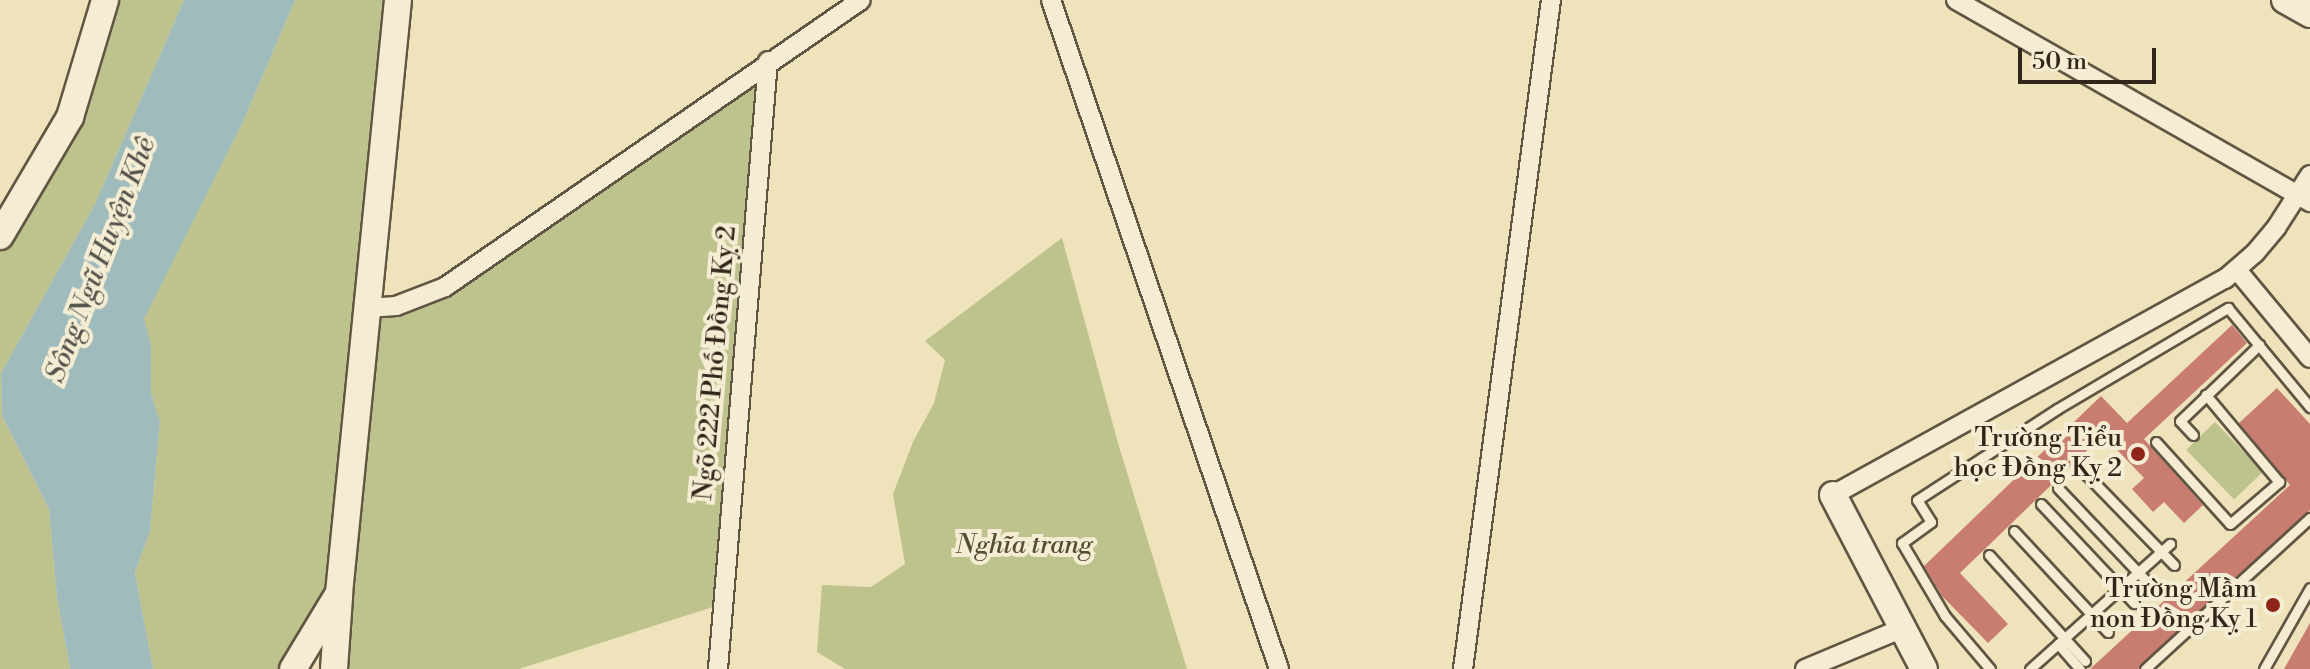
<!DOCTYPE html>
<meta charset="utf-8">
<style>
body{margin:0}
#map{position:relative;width:2310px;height:669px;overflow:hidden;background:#eee3bb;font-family:"Libre Bodoni",serif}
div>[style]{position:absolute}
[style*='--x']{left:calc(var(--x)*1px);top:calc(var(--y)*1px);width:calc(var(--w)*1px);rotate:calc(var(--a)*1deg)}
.green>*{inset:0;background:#bec28d;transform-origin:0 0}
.water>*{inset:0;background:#9fbbbc}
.building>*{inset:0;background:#c97d71}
.roads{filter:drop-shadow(2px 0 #615543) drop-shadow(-2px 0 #615543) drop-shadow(0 2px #615543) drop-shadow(0 -2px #615543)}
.lane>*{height:9px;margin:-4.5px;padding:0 4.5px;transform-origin:4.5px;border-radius:4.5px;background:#f4edd3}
.street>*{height:18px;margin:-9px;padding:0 9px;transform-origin:9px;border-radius:9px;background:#f4edd3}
.secondary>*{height:26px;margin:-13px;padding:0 13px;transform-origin:13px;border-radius:13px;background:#f4edd3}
.dots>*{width:22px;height:22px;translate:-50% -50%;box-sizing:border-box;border:4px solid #f4edd3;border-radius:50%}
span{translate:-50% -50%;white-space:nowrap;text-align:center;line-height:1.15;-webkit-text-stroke:8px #f4edd3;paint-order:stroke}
.street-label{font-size:26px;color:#32261b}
.poi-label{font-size:26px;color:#32261b}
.right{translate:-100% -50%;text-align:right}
.park-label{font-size:26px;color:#554d38;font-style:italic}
.water-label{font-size:28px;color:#53534b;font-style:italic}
.scale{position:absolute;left:2018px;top:48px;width:138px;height:36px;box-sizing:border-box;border:4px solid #32261b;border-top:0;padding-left:10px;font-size:24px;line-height:28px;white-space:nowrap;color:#32261b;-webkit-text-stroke:6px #f4edd3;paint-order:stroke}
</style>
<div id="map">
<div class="green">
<div style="clip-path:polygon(106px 0,184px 0,95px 204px,1px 373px,2px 416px,49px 509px,57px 597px,70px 669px,0 669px,0 236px,35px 181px)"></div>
<div style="clip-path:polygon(295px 0,398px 0,367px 307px,412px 302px,768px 61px,722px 604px,519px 669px,334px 669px,339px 596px,293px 669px,153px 669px,135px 573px,150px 531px,160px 421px,151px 393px,151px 345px,143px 319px,242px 124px)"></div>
<div style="clip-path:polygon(1062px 238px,1118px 443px,1187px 669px,845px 669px,817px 652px,822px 585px,871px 587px,905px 564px,893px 494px,913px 442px,934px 403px,945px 360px,925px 341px)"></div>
<div style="left:2215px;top:422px;width:69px;height:40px;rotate:46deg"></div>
</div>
<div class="water">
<div style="clip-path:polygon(184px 0,295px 0,242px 124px,144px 319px,151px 345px,151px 393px,160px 421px,150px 531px,135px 573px,153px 669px,70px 669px,57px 597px,49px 509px,2px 416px,1px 373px,95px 204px)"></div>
</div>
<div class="building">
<div style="clip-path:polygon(2232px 325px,2247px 343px,2144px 439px,2203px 505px,2184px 523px,2164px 502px,2153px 512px,2132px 489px,2144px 478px,2103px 435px,1960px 573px,2008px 624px,1988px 643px,1942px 596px,1924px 566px,2101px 396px,2127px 423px)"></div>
<div style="clip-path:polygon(2277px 388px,2310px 424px,2310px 510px,2138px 669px,2090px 669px,2290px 485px,2239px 423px)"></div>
<div style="clip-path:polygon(2310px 623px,2310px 669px,2284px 669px)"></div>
</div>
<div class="roads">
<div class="lane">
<div style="--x:2193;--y:435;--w:19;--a:-133"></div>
<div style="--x:2180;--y:421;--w:110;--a:-43.9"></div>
<div style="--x:2156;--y:442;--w:110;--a:47.9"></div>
<div style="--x:2230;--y:524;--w:65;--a:-40.6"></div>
<div style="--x:2279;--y:482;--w:114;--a:-130"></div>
<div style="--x:2080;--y:468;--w:135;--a:45.9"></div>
<div style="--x:2058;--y:488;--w:137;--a:46.5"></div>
<div style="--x:2041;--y:504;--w:136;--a:46.8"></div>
<div style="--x:2014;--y:531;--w:138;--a:47.1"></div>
<div style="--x:1989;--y:555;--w:143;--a:47.8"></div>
<div style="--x:2058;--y:644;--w:33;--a:49"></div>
<div style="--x:1990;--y:669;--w:70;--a:-130.3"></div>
<div style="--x:1945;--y:616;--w:85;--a:-120.5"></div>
<div style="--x:1902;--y:543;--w:36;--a:-36"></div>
<div style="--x:1931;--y:522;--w:26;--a:-122"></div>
<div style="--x:1917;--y:500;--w:167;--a:-33"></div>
<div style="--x:2057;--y:409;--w:199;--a:-30.6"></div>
<div style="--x:2228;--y:308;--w:129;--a:50.4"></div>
<div style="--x:2030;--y:669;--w:188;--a:-41.8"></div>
<div style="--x:2145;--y:669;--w:224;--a:-42.5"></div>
<div style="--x:2264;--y:669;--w:93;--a:-60.4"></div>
</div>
<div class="street">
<div style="--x:1051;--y:0;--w:707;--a:71.18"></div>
<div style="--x:1956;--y:0;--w:408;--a:29.7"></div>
<div style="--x:2237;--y:270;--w:114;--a:50.3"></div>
<div style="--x:367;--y:308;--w:29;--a:-4"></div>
<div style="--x:396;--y:306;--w:53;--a:-21.2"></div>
<div style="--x:445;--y:287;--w:505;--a:-34.6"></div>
<div style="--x:1833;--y:495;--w:448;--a:-28.9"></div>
<div style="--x:2225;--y:279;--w:40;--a:-41"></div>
<div style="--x:2255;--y:253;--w:33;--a:-50"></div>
<div style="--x:2276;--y:228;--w:63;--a:-57.3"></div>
<div style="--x:718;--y:669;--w:610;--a:-85.3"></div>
<div style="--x:1463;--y:669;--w:675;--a:-82.51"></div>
<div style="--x:1805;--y:669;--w:106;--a:-22.7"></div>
</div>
<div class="secondary">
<div style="--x:2285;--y:0;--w:29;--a:29"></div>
<div style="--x:0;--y:236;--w:138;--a:-59.5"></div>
<div style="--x:70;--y:117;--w:122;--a:-73.3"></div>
<div style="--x:1833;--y:495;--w:196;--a:62.4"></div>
<div style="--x:293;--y:669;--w:89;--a:-58.8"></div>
<div style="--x:339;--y:593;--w:596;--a:-84.32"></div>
<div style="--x:334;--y:669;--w:72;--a:-86"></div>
</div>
</div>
<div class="dots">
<div style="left:2138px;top:454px;background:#8f2418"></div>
<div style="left:2273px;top:605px;background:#8f2418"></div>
</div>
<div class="street-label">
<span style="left:716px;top:363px;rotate:-85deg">Ngõ 222 Phố Đồng Kỵ 2</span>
</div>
<div class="poi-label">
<span class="right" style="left:2122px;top:454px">Trường Tiểu<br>học Đồng Kỵ 2</span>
<span class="right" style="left:2257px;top:605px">Trường Mầm<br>non Đồng Kỵ 1</span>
</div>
<div class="park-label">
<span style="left:1024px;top:546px">Nghĩa trang</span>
</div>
<div class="water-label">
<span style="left:101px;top:260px;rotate:-69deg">Sông Ngũ Huyện Khê</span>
</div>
<div class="scale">50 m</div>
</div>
